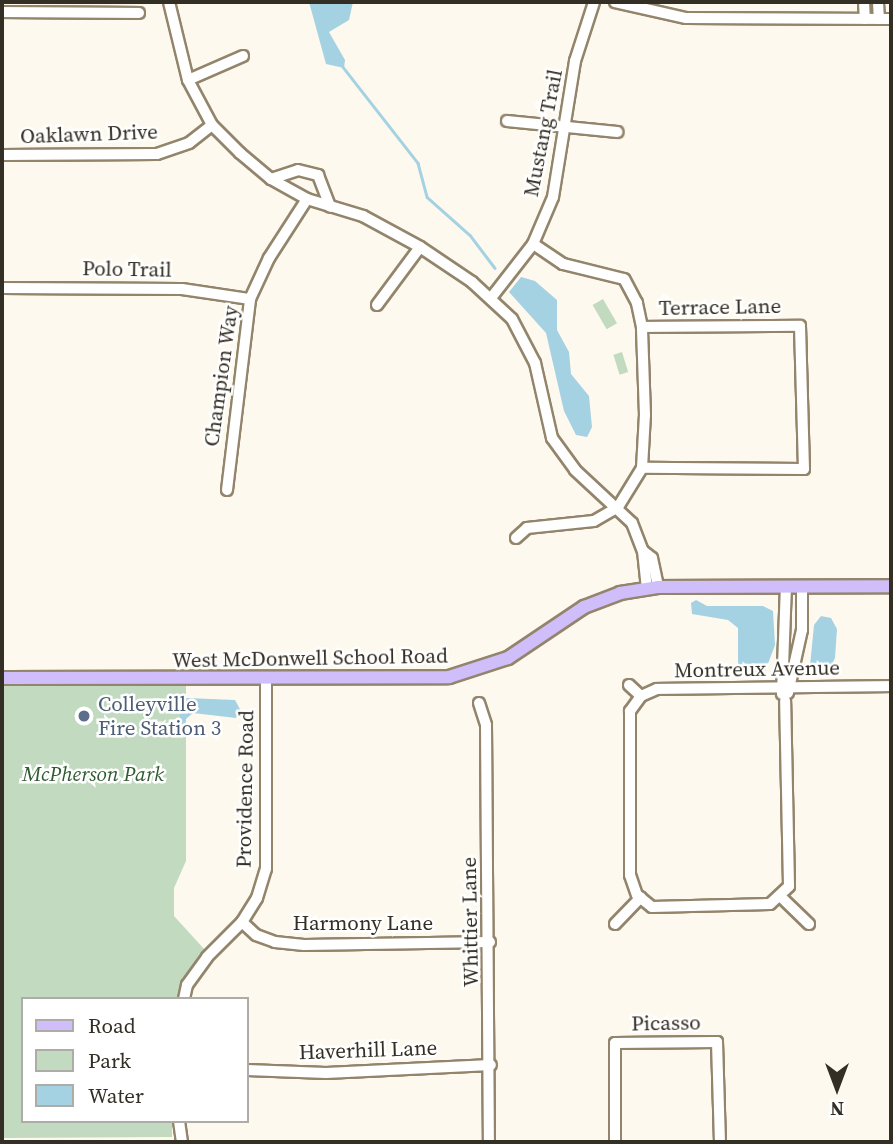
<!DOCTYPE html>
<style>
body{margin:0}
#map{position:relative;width:893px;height:1144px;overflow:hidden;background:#fef9ee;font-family:"Source Serif 4",serif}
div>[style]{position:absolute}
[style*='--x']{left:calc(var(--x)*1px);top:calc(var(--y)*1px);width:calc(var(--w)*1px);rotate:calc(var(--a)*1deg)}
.green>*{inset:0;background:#c1dac0;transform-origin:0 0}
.water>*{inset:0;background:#a4d2e2}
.stream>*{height:2.5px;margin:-1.25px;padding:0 1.25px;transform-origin:1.25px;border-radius:1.25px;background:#a4d2e2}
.roads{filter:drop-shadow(2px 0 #93856c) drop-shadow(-2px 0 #93856c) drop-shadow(0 2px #93856c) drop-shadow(0 -2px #93856c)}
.minor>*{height:10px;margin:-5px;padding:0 5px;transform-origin:5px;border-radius:5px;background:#fff}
.major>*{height:12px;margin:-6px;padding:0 6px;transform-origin:6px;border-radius:6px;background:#d0befa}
.dots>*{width:19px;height:19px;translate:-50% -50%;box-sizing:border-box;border:4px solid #fff;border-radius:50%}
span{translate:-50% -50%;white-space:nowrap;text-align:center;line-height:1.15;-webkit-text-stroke:5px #fff;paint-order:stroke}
.street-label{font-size:21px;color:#342f24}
.service-label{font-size:21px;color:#4e5e75}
.left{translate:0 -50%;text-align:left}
.park-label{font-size:21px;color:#305b31;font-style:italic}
.frame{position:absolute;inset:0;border:4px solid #342f24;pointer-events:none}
.legend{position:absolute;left:21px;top:997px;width:228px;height:126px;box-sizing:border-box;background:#fff;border:2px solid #aeaca7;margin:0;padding:9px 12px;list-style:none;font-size:21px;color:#342f24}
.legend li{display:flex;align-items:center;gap:14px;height:35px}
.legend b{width:35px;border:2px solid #aeaca7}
.north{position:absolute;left:802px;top:1053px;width:70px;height:70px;-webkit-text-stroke:5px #fff;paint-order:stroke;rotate:180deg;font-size:19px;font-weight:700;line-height:28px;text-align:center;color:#342f24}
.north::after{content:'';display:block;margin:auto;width:24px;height:32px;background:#342f24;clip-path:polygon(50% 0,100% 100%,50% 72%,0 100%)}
</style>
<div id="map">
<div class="green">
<div style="left:603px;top:299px;width:28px;height:12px;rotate:60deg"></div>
<div style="left:622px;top:352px;width:21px;height:9px;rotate:73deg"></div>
<div style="clip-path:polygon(2px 678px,186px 680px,186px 861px,174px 888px,174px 916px,205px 950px,181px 982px,177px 999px,23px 999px,23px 1121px,172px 1121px,172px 1137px,2px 1138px)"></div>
</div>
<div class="water">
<div style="clip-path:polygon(309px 2px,353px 2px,349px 20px,329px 32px,345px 60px,344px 68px,326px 64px)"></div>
<div style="clip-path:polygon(521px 277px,535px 281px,557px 300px,557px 330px,569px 352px,571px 374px,589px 396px,592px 427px,587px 437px,576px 435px,564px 411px,546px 333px,509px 292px)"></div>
<div style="clip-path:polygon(696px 600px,707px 606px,763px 606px,773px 611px,775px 645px,763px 677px,743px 675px,738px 664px,738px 628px,728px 620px,692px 614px,691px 603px)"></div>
<div style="clip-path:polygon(821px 616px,831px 618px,837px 629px,835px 658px,829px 670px,810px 666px,814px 625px)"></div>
<div style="clip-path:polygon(186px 698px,235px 700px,241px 711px,236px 718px,193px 713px,186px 719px,182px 738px,179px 707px)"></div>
</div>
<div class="stream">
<div style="--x:343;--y:67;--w:122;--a:52"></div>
<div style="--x:418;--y:163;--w:35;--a:75"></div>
<div style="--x:427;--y:197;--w:57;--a:41.5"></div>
<div style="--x:470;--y:235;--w:41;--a:52.9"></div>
</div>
<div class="roads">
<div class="minor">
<div style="--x:169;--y:2;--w:80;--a:76.3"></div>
<div style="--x:188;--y:80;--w:51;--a:61.9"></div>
<div style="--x:212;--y:125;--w:40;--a:45"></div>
<div style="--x:240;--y:153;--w:40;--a:40"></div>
<div style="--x:271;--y:179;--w:41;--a:29.1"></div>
<div style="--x:307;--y:199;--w:59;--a:16.9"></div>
<div style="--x:363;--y:216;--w:65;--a:28.5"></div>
<div style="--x:420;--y:247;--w:63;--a:33.9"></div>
<div style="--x:472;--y:282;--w:54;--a:42.8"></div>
<div style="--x:512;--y:319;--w:50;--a:62.4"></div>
<div style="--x:535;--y:363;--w:77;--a:77.2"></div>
<div style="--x:552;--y:438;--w:39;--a:54"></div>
<div style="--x:575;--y:470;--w:78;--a:42.9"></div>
<div style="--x:632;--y:523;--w:30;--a:69"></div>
<div style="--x:643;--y:551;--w:37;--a:84"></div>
<div style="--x:615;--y:2;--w:73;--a:12.7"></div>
<div style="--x:686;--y:18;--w:205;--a:0.3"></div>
<div style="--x:864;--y:2;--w:17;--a:87"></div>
<div style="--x:878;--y:2;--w:17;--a:87"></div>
<div style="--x:2;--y:12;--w:137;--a:0.4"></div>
<div style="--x:188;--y:80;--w:60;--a:-23.6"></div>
<div style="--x:507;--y:121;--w:111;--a:5.7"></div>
<div style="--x:2;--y:155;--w:155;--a:-0.4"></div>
<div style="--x:157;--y:154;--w:34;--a:-19"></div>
<div style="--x:189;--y:143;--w:29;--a:-38"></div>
<div style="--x:271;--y:179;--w:28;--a:-18"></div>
<div style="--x:298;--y:170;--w:21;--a:14"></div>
<div style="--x:318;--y:175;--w:34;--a:69"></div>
<div style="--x:2;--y:288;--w:180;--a:0.3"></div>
<div style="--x:182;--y:289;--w:69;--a:8.4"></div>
<div style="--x:491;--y:298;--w:68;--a:-52.1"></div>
<div style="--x:533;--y:244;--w:51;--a:-66.9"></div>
<div style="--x:553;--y:197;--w:138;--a:-80.8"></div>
<div style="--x:575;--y:61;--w:62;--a:-72.1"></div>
<div style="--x:377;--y:305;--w:72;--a:-53.4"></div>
<div style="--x:642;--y:327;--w:158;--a:-0.4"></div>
<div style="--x:800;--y:326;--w:143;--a:88.4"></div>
<div style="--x:804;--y:469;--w:162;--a:-179.6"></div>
<div style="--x:227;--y:490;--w:192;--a:-83.1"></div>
<div style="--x:250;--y:299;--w:45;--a:-65.1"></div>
<div style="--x:269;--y:258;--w:70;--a:-57.2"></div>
<div style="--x:516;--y:538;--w:15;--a:-42"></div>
<div style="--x:527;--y:528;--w:67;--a:-6"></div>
<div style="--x:594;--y:521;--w:28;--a:-30"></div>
<div style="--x:618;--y:507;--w:46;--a:-58.4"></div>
<div style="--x:642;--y:468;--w:53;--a:-86.8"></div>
<div style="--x:645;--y:415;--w:88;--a:-92"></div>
<div style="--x:642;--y:327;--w:25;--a:-102"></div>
<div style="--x:637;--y:303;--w:27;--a:-118"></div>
<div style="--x:624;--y:279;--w:63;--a:-166.2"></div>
<div style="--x:563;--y:264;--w:36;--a:-146"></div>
<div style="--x:643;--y:551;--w:11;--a:38"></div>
<div style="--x:652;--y:558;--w:30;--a:78"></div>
<div style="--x:629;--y:685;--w:16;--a:43"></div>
<div style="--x:788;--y:693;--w:65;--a:-77.5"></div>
<div style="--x:802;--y:630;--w:43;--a:-90"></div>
<div style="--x:782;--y:694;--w:108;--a:-87.9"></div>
<div style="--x:641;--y:696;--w:19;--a:126"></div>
<div style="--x:630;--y:711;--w:164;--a:90"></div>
<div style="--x:630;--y:875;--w:21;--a:71"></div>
<div style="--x:637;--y:895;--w:19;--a:39"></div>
<div style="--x:652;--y:907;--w:118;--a:-1.5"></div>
<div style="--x:770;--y:904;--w:26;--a:-43"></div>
<div style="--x:789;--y:886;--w:185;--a:-91.2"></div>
<div style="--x:641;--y:696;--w:17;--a:-24"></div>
<div style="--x:657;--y:689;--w:234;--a:-0.7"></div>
<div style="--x:479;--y:703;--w:23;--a:72"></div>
<div style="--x:486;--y:725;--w:417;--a:89.6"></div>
<div style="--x:781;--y:897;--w:39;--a:44"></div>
<div style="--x:242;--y:922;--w:19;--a:43"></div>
<div style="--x:256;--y:935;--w:20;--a:20"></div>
<div style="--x:275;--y:942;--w:29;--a:6"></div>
<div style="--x:304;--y:945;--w:186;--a:-0.9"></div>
<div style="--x:615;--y:924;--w:37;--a:-46"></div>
<div style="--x:184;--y:999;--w:14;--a:-78"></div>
<div style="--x:187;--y:985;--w:34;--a:-54"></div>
<div style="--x:207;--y:957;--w:49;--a:-45"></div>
<div style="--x:242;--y:922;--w:28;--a:-58"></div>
<div style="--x:257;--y:898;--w:30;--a:-73"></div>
<div style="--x:266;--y:869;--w:190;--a:-90"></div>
<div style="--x:247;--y:1070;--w:79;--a:2.2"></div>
<div style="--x:326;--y:1073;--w:165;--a:-2.8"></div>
<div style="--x:179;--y:1121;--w:21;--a:82"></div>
<div style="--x:615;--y:1142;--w:99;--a:-90"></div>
<div style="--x:615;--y:1043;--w:102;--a:-0.6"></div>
<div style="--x:717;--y:1042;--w:100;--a:88.3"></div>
</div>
<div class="major">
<div style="--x:2;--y:678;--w:447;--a:-0.1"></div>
<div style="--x:449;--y:677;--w:62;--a:-17.9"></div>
<div style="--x:508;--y:658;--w:92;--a:-33.9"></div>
<div style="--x:584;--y:607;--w:39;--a:-21"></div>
<div style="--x:620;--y:593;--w:38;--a:-9"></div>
<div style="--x:658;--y:587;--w:233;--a:-0.2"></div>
</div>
</div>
<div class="dots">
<div style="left:84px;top:716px;background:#5c6f8a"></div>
</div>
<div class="street-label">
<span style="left:543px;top:133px;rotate:-79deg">Mustang Trail</span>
<span style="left:89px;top:134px;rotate:-2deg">Oaklawn Drive</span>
<span style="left:127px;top:269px;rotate:1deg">Polo Trail</span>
<span style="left:720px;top:307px;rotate:-1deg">Terrace Lane</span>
<span style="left:221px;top:376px;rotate:-82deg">Champion Way</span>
<span style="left:310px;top:658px;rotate:-1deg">West McDonwell School Road</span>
<span style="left:757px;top:669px;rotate:-1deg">Montreux Avenue</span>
<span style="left:245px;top:789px;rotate:-89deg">Providence Road</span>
<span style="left:470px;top:922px;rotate:-91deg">Whittier Lane</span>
<span style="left:363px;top:923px">Harmony Lane</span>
<span style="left:666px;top:1023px;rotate:-1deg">Picasso</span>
<span style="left:368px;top:1050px;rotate:-2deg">Haverhill Lane</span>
</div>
<div class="service-label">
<span class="left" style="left:98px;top:716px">Colleyville<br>Fire Station 3</span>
</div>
<div class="park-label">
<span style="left:93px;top:774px">McPherson Park</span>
</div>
<div class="frame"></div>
<ul class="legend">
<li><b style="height:9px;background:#d0befa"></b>Road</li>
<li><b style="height:19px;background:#c1dac0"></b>Park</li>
<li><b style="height:19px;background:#a4d2e2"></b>Water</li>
</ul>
<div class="north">N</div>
</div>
